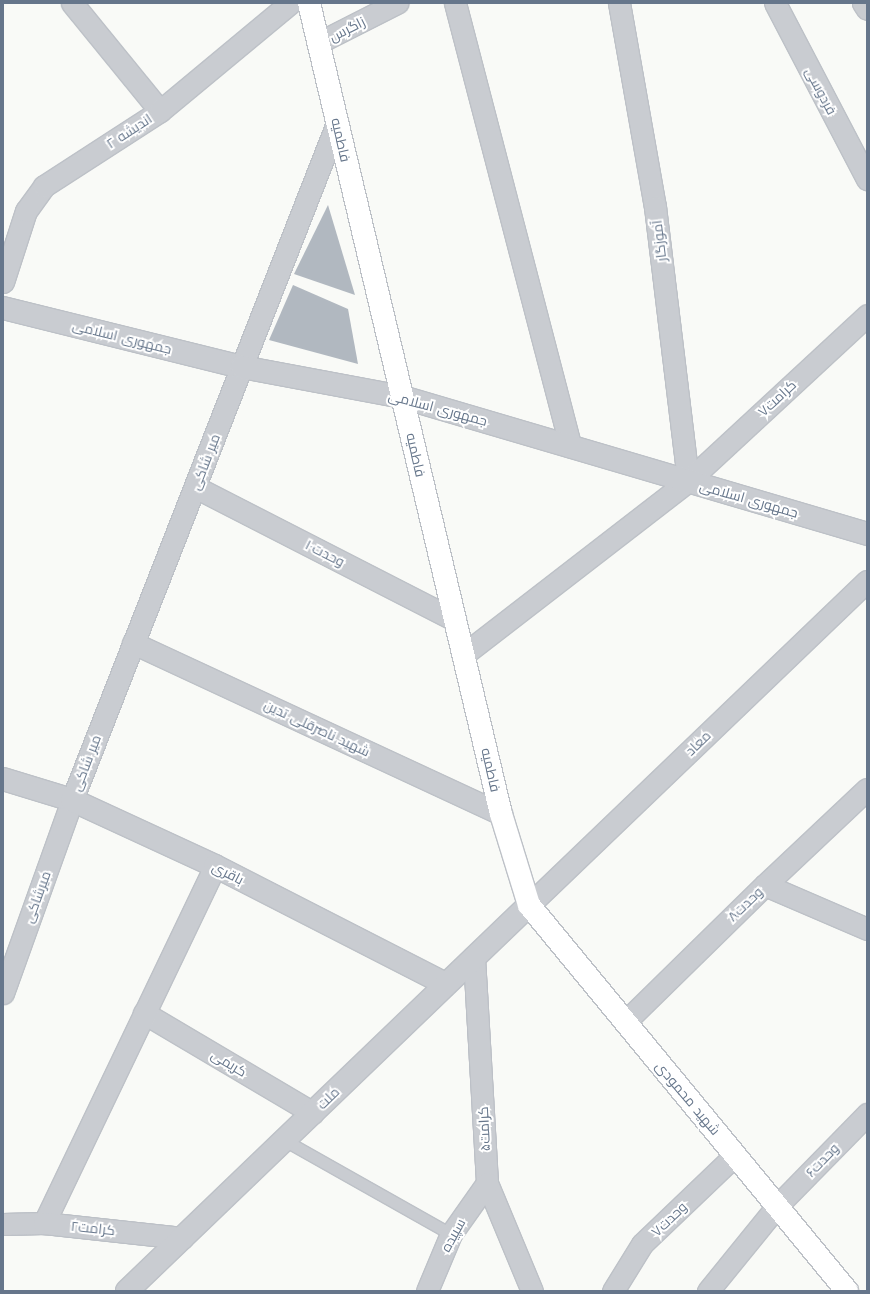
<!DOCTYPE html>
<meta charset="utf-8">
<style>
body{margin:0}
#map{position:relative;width:870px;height:1294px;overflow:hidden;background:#f9faf7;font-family:"Work Sans",Cairo,sans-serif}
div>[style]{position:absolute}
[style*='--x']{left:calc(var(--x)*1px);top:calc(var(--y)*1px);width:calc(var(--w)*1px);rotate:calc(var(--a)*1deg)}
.building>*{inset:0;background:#b1b8c0}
.roads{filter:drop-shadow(1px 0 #bdc1c7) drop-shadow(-1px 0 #bdc1c7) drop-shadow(0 1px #bdc1c7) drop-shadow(0 -1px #bdc1c7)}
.service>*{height:11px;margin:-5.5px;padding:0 5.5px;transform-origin:5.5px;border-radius:5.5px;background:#c9ccd1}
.minor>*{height:21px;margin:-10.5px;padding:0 10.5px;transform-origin:10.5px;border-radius:10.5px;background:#c9ccd1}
.tertiary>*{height:22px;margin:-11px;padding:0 11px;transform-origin:11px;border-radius:11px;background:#c9ccd1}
.secondary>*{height:22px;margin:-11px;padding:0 11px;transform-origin:11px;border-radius:11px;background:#fff}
span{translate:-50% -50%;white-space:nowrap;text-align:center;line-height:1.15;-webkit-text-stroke:4px #fff;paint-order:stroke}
.street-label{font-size:14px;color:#66768b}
.frame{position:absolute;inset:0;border:4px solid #66768b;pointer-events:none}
</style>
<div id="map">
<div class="building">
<div style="clip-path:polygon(328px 205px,355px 295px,294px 274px)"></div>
<div style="clip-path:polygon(293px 285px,348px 309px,358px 364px,269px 340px)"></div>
</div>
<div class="roads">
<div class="service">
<div style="--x:284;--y:1140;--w:192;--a:29.4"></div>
</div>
<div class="minor">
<div style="--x:72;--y:3;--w:139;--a:50.8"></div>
<div style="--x:455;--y:3;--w:458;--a:75.4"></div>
<div style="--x:619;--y:3;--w:207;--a:80"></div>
<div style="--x:655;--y:207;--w:276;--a:83.1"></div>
<div style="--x:775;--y:3;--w:199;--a:62.4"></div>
<div style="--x:863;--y:3;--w:7;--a:56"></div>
<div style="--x:318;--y:43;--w:89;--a:-26.9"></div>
<div style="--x:3;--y:282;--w:75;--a:-72.1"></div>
<div style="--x:26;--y:211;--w:31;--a:-54"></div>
<div style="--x:44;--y:186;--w:138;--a:-32.9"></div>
<div style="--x:160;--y:111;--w:169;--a:-39.7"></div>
<div style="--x:195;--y:487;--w:292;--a:27.1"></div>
<div style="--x:133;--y:643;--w:406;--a:24.9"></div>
<div style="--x:463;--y:655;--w:284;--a:-37.7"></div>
<div style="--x:688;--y:481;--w:244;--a:-42.8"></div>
<div style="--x:765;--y:885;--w:111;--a:23.3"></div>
<div style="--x:529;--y:905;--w:468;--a:-43.8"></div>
<div style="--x:474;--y:957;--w:226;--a:86.7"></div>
<div style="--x:487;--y:1183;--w:117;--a:67.4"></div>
<div style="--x:3;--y:993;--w:205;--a:-70.3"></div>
<div style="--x:72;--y:800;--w:727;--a:-68.62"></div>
<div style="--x:144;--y:1013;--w:196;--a:30.6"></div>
<div style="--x:625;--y:1022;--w:196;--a:-44.4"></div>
<div style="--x:765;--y:885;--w:140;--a:-43.3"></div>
<div style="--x:44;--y:1223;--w:396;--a:-64.4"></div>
<div style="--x:3;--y:1224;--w:41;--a:-1.4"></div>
<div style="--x:44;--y:1223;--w:139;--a:6.2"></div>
<div style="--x:427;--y:1291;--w:62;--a:-67.2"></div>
<div style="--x:451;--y:1234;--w:62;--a:-54.8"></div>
<div style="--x:613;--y:1291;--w:55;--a:-58.3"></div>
<div style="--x:642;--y:1244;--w:129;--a:-43.7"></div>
<div style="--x:708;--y:1291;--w:109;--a:-50.9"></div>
<div style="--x:777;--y:1206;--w:129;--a:-45.6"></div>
</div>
<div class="tertiary">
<div style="--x:3;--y:308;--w:246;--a:13.9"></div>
<div style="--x:242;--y:367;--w:163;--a:10.6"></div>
<div style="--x:402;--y:397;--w:485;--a:16.4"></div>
<div style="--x:3;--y:779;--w:72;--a:16.9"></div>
<div style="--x:72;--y:800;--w:157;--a:24.8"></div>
<div style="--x:215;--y:866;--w:259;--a:27.1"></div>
<div style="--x:127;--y:1291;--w:557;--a:-43.84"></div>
</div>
<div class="secondary">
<div style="--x:309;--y:3;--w:833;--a:76.68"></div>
<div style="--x:501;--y:814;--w:95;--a:72.9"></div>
<div style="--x:529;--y:905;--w:500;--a:50.52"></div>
</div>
</div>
<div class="street-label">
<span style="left:347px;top:29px;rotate:-27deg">زاگرس</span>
<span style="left:821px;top:91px;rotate:62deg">فردوسی</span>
<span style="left:129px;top:131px;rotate:-33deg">اندیشه ۲</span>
<span style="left:341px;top:140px;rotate:77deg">فاطمیه</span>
<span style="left:659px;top:241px;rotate:-97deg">آموزگار</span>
<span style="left:122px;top:337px;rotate:14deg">جمهوری اسلامی</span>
<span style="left:777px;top:398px;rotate:-43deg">کرامت۷</span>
<span style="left:438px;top:408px;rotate:15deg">جمهوری اسلامی</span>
<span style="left:416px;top:455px;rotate:77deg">فاطمیه</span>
<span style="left:205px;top:462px;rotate:-69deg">میر شاکی</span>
<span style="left:749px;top:499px;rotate:16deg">جمهوری اسلامی</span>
<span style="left:325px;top:553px;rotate:27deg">وحدت۱۰</span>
<span style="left:317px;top:728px;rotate:25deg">شهید ناصرقلی تدین</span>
<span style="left:698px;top:743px;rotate:-44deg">معاد</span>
<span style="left:86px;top:763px;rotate:-69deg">میر شاکی</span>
<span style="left:491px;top:770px;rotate:77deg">فاطمیه</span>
<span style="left:228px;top:873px;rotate:27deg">باقری</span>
<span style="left:37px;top:897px;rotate:-70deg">میرشاکی</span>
<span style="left:745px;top:904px;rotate:-44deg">وحدت۸</span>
<span style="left:229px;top:1063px;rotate:31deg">کریمی</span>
<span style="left:328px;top:1098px;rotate:-44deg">ملت</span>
<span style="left:688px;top:1098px;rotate:50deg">شهید محمودی</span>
<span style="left:484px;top:1129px;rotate:-93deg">کرامت۵</span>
<span style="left:822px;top:1160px;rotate:-46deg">وحدت۶</span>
<span style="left:669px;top:1219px;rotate:-44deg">۷وحدت</span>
<span style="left:93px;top:1228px;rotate:6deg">کرامت۲</span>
<span style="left:453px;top:1235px;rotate:-61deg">سپیده</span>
</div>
<div class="frame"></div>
</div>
